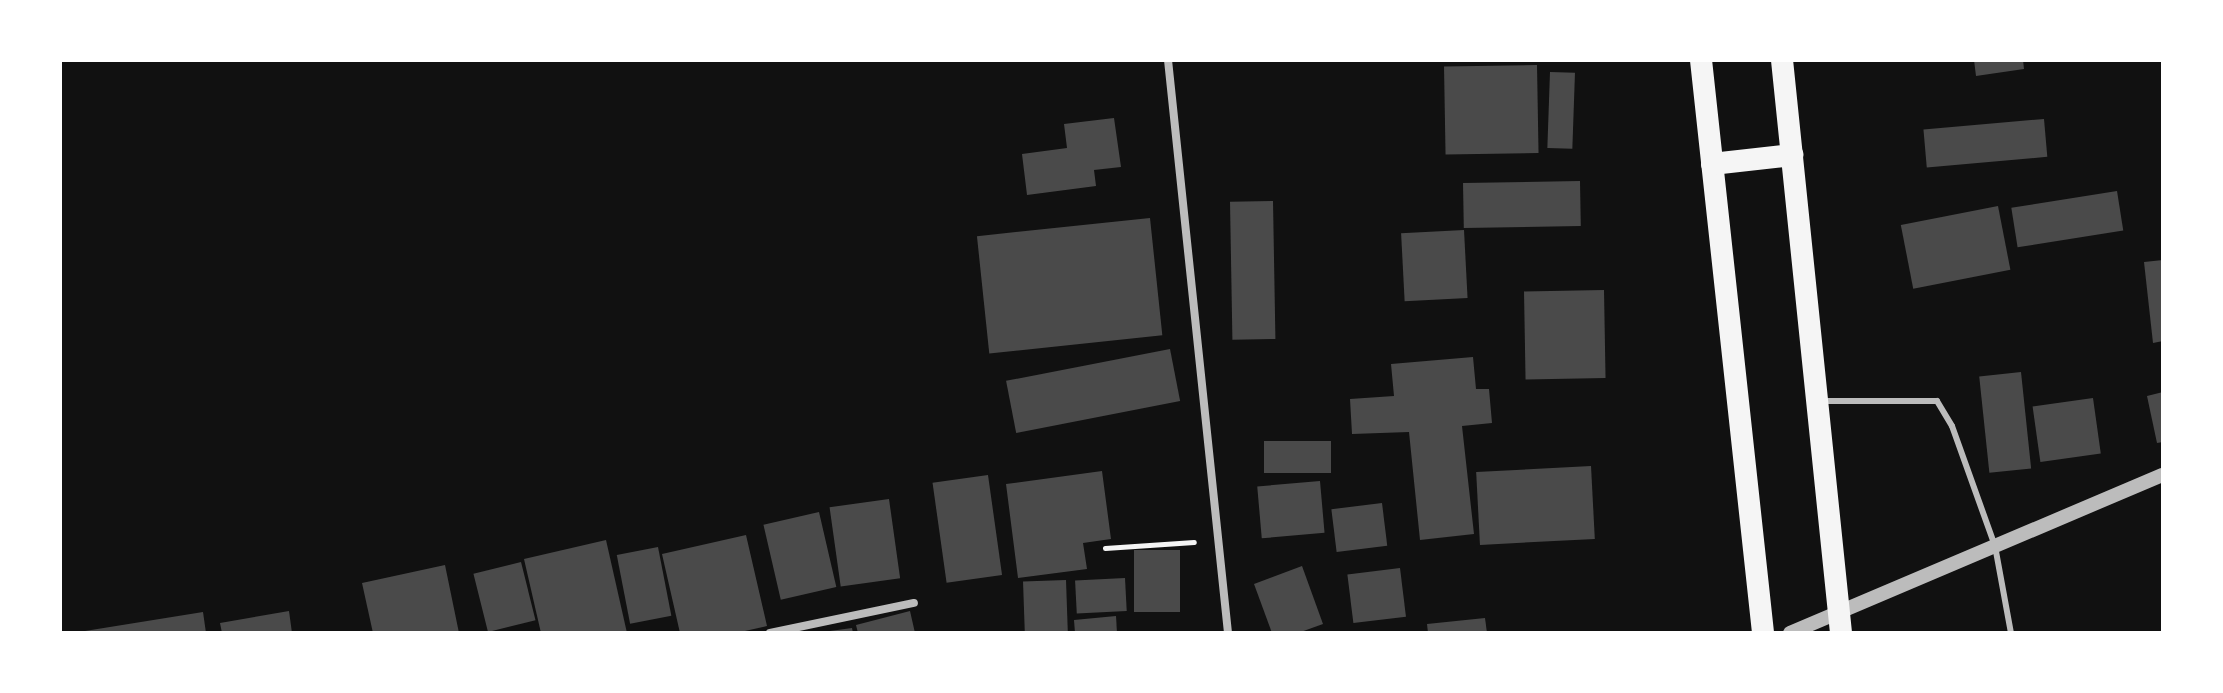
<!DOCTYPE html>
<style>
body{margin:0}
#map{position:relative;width:2223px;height:693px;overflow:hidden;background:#111;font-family:"Times New Roman",serif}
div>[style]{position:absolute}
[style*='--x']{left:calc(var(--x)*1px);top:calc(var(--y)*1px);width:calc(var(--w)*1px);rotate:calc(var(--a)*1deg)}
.building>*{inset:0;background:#4a4a4a;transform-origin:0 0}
.path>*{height:5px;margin:-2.5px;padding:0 2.5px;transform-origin:2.5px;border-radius:2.5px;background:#f5f5f5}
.service>*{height:6px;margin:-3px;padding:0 3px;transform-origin:3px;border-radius:3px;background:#bcbcbc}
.minor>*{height:8px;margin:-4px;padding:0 4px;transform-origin:4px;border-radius:4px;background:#bcbcbc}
.tertiary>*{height:14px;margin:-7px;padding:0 7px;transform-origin:7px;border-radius:7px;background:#bcbcbc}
.trunk>*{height:22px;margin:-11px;padding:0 11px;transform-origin:11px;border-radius:11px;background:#f5f5f5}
span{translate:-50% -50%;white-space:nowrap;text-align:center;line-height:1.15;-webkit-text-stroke:6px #fff;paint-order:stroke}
.frame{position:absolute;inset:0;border:62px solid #fff;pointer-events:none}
</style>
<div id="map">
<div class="building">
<div style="clip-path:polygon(1974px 60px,2023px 60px,2024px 69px,1976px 76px)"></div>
<div style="left:1537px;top:65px;width:88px;height:93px;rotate:89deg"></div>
<div style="left:1550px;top:72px;width:25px;height:76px;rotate:2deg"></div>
<div style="clip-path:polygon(1114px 118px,1121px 167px,1094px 170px,1096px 186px,1027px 195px,1022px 154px,1067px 148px,1064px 124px)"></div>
<div style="left:2044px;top:119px;width:38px;height:121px;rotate:85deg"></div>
<div style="left:1580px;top:181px;width:45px;height:117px;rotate:89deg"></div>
<div style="left:2117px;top:191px;width:40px;height:107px;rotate:81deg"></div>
<div style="left:1273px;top:201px;width:138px;height:43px;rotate:89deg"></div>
<div style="left:1998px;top:206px;width:65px;height:99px;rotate:79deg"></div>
<div style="left:1150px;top:218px;width:118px;height:174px;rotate:84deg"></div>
<div style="left:1464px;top:230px;width:68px;height:63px;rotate:87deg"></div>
<div style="clip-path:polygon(2163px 260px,2163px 341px,2153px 343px,2144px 262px)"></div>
<div style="left:1604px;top:290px;width:88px;height:80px;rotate:89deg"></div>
<div style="left:1170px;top:349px;width:53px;height:167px;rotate:79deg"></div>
<div style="clip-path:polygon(1473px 357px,1476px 389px,1489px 389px,1492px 423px,1462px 426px,1474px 534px,1420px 540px,1409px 432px,1352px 434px,1350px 399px,1394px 396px,1391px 364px)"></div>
<div style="left:2021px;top:372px;width:97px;height:42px;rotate:84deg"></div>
<div style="clip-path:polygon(2163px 392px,2163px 442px,2157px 443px,2147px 396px)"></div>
<div style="left:2093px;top:398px;width:56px;height:61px;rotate:82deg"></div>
<div style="left:1331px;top:441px;width:32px;height:67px;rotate:90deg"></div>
<div style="left:1591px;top:466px;width:73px;height:115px;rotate:87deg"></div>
<div style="clip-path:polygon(1102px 471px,1111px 539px,1083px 543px,1087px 569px,1018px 578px,1006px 484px)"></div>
<div style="left:988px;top:475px;width:101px;height:56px;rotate:82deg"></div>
<div style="left:1320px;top:481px;width:52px;height:63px;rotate:85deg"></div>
<div style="left:889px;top:499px;width:80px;height:60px;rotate:82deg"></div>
<div style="left:1382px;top:503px;width:43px;height:51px;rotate:83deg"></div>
<div style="left:819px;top:512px;width:77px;height:57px;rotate:77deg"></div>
<div style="clip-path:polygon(746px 535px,767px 626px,736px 633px,680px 633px,662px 554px)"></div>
<div style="clip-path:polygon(606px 540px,627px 633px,541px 633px,524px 559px)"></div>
<div style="left:658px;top:547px;width:70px;height:42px;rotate:79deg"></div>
<div style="left:1180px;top:550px;width:62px;height:46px;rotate:90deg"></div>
<div style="left:521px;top:562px;width:60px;height:49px;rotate:76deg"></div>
<div style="clip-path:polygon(445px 565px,459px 633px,373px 633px,362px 583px)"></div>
<div style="clip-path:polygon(1302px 566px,1323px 624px,1298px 633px,1272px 633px,1254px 584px)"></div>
<div style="left:1400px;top:568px;width:49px;height:53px;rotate:83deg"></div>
<div style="left:1125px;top:578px;width:33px;height:50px;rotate:87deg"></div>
<div style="left:1066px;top:580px;width:53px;height:43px;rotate:88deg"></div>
<div style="clip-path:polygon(289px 611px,292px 633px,222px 633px,220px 623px)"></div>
<div style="clip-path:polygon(910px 611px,915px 633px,858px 633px,856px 625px)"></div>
<div style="clip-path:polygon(203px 612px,206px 633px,85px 633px,85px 631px)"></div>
<div style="clip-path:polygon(1116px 616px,1117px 633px,1075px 633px,1074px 620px)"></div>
<div style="clip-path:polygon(1485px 618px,1487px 633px,1428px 633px,1427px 624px)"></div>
<div style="clip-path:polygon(852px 628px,853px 633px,830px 633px,830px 631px)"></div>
</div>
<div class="path">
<div style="--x:1105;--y:548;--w:89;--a:-3.9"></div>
</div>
<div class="service">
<div style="--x:1822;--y:401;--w:115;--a:0"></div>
<div style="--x:1937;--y:401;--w:29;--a:59"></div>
<div style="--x:1952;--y:426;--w:127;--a:70.3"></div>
<div style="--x:1995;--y:546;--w:88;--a:79.6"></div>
</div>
<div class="minor">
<div style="--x:1168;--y:60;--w:576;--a:84.02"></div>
<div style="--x:770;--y:633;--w:147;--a:-11.8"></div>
</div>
<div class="tertiary">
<div style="--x:1790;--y:633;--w:405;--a:-23"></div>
</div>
<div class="trunk">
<div style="--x:1701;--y:60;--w:576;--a:83.82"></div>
<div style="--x:1782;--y:60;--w:576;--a:84.12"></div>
<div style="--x:1712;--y:164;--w:81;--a:-6.4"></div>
</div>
<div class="frame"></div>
</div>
